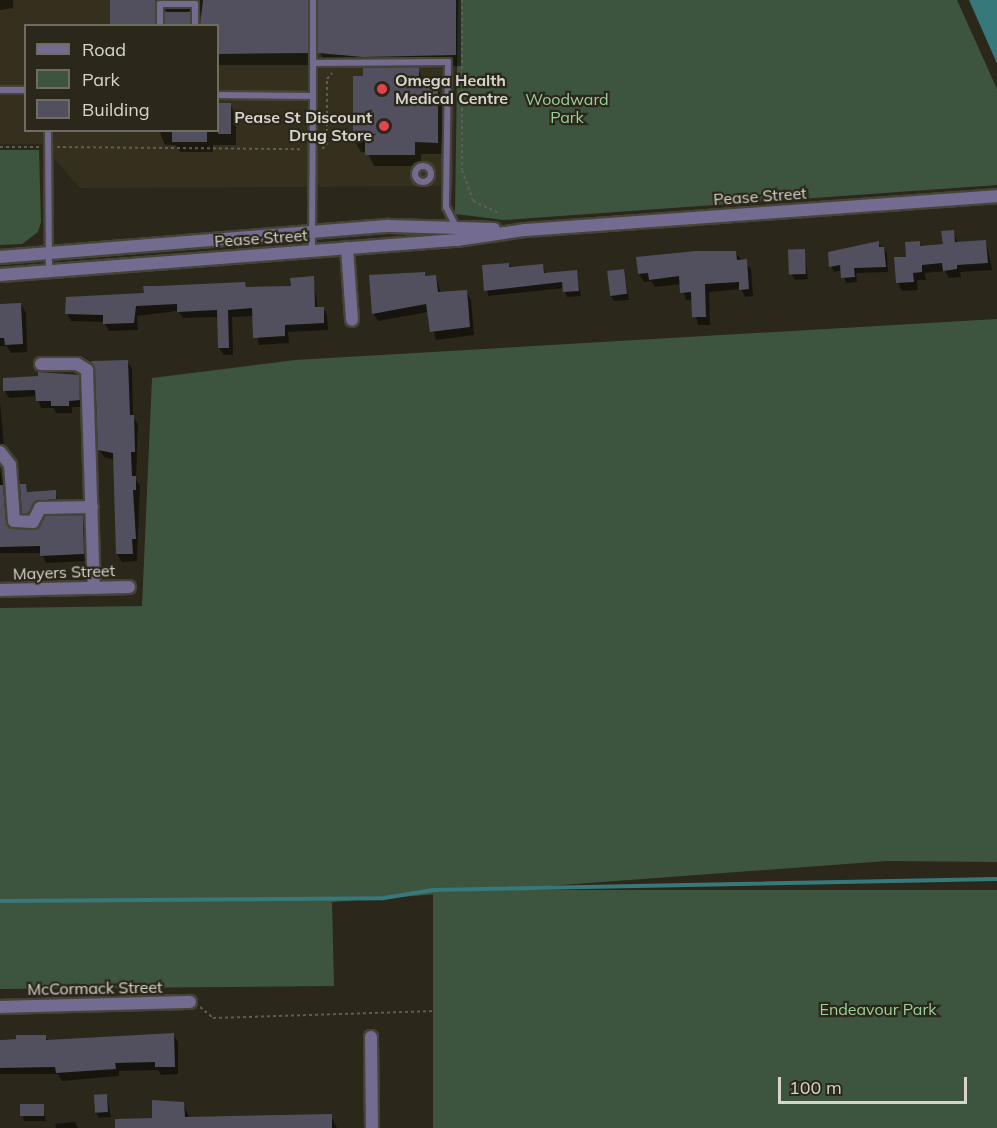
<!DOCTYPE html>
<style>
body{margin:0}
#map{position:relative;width:997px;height:1128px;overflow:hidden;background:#2b271b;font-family:Mulish,sans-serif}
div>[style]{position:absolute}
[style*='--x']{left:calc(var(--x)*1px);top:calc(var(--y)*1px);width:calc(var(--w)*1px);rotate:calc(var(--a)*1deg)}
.built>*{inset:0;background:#35301d}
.green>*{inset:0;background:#3d553e;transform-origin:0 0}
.water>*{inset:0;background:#37787b}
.shadow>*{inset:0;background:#0007}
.stream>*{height:4px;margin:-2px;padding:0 2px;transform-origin:2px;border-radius:2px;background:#37787b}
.building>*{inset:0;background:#52505e;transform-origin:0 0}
.path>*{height:2px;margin-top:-1px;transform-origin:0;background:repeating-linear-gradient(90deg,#5f5c51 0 3px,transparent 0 6px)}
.roads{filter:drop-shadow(2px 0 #464337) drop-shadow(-2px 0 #464337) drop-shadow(0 2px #464337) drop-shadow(0 -2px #464337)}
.service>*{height:6px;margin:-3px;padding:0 3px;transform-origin:3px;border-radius:3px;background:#736b90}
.service>.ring{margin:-3px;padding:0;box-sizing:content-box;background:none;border:6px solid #736b90;border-radius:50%}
.minor>*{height:12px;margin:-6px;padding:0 6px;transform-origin:6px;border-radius:6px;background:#736b90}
.tertiary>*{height:12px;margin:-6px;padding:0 6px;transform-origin:6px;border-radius:6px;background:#736b90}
.dots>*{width:16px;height:16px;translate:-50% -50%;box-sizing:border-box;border:3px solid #2b271b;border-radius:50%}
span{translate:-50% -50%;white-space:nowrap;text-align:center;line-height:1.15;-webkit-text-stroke:4.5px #2b271b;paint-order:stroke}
.poi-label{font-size:16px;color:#d6d4cc;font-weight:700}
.left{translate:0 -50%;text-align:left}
.right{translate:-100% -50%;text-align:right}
.park-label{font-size:16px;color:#98d19b}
.street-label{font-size:16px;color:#d6d4cc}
.legend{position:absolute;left:24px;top:24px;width:195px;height:108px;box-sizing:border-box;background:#2b271b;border:2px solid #6f6c62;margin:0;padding:8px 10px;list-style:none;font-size:18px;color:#d6d4cc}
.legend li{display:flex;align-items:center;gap:12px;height:30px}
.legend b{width:30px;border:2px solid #6f6c62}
.scale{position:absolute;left:778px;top:1077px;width:189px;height:27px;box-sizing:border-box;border:3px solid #d6d4cc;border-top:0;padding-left:8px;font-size:18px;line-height:21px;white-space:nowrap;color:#d6d4cc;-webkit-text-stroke:4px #2b271b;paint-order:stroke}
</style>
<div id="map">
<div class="built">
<div style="clip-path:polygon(evenodd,0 0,457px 0,453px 186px,80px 188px,41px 144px,0 144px,0 0,26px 26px,218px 26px,218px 130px,26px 130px,26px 26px)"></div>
</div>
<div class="green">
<div style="clip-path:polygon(458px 0,957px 0,997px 89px,997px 185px,504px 220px,455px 214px)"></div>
<div style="clip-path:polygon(0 150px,39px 150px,41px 222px,38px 232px,22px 244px,0 245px)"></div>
<div style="clip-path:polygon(997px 319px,997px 862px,887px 861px,332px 902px,334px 986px,0 989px,0 608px,142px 606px,152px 378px,295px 360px)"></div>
<div style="left:997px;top:890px;width:238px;height:564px;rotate:90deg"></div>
</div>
<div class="water">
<div style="clip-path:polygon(969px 0,997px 0,997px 64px,995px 59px)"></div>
</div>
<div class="shadow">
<div style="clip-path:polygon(0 0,13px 0,13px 8px,0 10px)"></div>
<div style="clip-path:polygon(111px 0,461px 0,461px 66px,417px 67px,425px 84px,437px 87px,443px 99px,443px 154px,421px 154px,421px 166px,374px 166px,367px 152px,361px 152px,354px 140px,364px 67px,326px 64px,320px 53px,320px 7px,317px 5px,312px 65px,218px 65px,218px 26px,202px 26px,200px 10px,189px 11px,196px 26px,166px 26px,167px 11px,161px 11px,162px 26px,111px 26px)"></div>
<div style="clip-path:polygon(218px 104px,230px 104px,236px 115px,236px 145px,213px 145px,213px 152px,180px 152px,175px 145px,165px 145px,159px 130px,218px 130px)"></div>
<div style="clip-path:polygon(953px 231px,958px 243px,986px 241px,992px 270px,960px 272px,961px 277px,949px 278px,945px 271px,925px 273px,926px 280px,917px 280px,918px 290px,902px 291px,898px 283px,919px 242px,922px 248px,944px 246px)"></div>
<div style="clip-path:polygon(878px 243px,887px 253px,888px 272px,856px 273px,857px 282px,846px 283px,842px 270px,834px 272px,831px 266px)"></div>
<div style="clip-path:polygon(804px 251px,808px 279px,795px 280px,791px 274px)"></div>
<div style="clip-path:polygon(735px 253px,751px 269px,753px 296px,745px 297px,741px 289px,709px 292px,710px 325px,698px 325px,693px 300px,686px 300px,681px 284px,655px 287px,651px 281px,644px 282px,639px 274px,637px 259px)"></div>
<div style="clip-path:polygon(484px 266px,542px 266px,546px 274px,576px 272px,581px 296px,567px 297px,564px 288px,488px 296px)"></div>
<div style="clip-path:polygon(624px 271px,629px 300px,614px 301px,611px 296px)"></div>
<div style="clip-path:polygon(424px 274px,426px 278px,436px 277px,441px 293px,466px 291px,471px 300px,474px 335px,436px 340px,428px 312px,378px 321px,373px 313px)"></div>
<div style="clip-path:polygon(313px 278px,318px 309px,323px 308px,327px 315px,328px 330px,288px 332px,289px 343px,259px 345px,253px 316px,232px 317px,233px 355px,224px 355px,219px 348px,219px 317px,183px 318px,178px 311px,137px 316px,138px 330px,109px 331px,104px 322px,71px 321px,67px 314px,145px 295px,245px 284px,247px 288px,292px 288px)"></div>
<div style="clip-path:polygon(21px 304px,26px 313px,27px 352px,11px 353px,7px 346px,0 346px,0 307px)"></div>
<div style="clip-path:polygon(127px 361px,132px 369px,133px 417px,138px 424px,136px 480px,140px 486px,137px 561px,122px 562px,117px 554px,115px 460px,104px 457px,99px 449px)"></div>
<div style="clip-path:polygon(40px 373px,78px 376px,82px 383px,83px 407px,72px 407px,72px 413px,56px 413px,54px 408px,41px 408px,37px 396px,9px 398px,5px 391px,40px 377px)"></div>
<div style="clip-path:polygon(0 402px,4px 447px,0 447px)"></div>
<div style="clip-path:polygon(0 469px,11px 530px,34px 532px,46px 518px,82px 517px,86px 524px,87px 561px,46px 563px,42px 553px,0 553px)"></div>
<div style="clip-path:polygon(25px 485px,28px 494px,55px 491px,58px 504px,26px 517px)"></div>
<div style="clip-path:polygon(173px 1034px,178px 1042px,178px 1074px,161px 1075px,158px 1070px,119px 1071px,119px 1076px,62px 1081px,58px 1074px,0 1074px,0 1040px,45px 1036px,49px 1042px)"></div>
<div style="clip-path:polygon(107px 1096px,111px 1117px,99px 1118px,96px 1113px)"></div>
<div style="clip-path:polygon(183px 1103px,190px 1119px,331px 1116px,337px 1128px,124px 1128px,153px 1120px)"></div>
<div style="clip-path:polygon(21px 1106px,43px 1106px,46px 1121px,24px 1121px)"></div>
<div style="clip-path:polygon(75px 1122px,78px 1128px,56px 1128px,55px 1124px)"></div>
</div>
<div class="stream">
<div style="--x:0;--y:901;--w:384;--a:-0.4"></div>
<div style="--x:384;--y:898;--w:50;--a:-9.3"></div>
<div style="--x:433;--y:890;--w:564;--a:-1.12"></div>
</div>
<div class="building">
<div style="left:110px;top:0;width:45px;height:26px"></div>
<div style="clip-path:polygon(203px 0,308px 0,308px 53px,218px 54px,218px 26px,200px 26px)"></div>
<div style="clip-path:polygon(318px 0,456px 0,456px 55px,363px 57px,318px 53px)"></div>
<div style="left:165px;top:12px;width:25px;height:14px"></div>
<div style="clip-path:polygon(419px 67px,419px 81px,438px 86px,438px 143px,415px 142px,415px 155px,365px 155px,365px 141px,353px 141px,353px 76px,363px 76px,363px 68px)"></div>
<div style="left:218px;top:103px;width:13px;height:31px"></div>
<div style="left:172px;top:130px;width:35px;height:12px"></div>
<div style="clip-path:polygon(954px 230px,955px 242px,986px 240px,988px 263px,957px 265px,957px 269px,943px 271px,942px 263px,922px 265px,922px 272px,913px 273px,914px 282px,896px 283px,894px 257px,906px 257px,905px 242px,920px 241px,920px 246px,943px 244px,941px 231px)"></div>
<div style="clip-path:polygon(879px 241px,879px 247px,884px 247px,886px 267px,854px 268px,855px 277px,841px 278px,840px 265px,829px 267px,828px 252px)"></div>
<div style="left:805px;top:249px;width:25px;height:17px;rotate:88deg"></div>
<div style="clip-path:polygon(696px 251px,736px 251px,737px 260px,747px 259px,749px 289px,739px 290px,739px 282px,705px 284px,706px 317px,692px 317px,691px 292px,680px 293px,679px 276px,649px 280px,648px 273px,638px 274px,636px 257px)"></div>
<div style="clip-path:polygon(509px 263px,509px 267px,543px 264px,544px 273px,577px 270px,579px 291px,563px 292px,562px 282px,484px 291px,482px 265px)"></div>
<div style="left:624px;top:269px;width:25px;height:17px;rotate:83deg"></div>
<div style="clip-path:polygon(425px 272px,425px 276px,436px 275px,438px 292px,467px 290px,470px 327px,430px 332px,426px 304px,372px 314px,369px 275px)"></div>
<div style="clip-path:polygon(314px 276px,315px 307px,324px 307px,324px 323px,285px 325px,285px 336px,253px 338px,252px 308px,228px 310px,229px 348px,218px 348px,217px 310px,177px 312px,177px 304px,136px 306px,134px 323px,103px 324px,103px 315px,65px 314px,66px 297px,144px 293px,143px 286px,157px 286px,245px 282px,246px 287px,291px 286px,290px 278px)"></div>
<div style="clip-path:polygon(21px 303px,23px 344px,5px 345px,4px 338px,0 338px,0 304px)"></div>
<div style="clip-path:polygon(128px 360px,130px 415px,134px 415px,135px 452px,131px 452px,132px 476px,136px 476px,136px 490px,133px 490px,136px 539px,132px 539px,133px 554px,116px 554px,113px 453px,98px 450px,95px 370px,91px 361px)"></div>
<div style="clip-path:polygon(38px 372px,79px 375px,80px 400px,69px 401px,69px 406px,51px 406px,51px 401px,36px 401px,35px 390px,3px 391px,3px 378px,38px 376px)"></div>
<div style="clip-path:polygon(20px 484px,26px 484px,27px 492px,56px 490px,56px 499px,36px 501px,28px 513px,22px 513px)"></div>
<div style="clip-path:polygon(0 485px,3px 485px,6px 522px,10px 528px,37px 529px,45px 516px,83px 515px,84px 554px,40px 556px,40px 546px,0 547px)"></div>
<div style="clip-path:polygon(174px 1033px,175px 1067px,155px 1067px,155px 1062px,115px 1063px,116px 1069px,56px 1073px,55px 1067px,0 1068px,0 1040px,16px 1039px,16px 1035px,46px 1035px,46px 1040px)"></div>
<div style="left:107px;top:1094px;width:18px;height:13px;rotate:87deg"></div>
<div style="clip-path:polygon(152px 1100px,184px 1102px,185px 1117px,332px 1114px,332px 1128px,115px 1128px,115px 1119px,152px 1118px)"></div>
<div style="left:44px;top:1104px;width:12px;height:24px;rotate:90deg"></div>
</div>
<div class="path">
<div style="--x:462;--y:0;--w:170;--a:90"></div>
<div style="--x:462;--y:170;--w:33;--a:70"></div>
<div style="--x:473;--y:201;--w:29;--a:25"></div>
<div style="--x:0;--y:147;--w:39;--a:0"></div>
<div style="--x:57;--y:147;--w:246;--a:0.5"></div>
<div style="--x:322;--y:149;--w:7;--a:-45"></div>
<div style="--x:327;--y:144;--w:65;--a:-90"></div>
<div style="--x:327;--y:79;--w:8;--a:-50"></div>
<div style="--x:200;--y:1007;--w:17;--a:40"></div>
<div style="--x:213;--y:1018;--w:222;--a:-1.8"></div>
</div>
<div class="roads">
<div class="service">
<div style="--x:160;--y:26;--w:22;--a:-90"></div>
<div style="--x:160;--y:4;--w:35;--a:0"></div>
<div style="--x:195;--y:4;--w:22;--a:90"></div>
<div style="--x:313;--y:63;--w:135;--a:-0.4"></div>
<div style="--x:448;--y:62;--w:145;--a:90.8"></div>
<div style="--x:446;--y:207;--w:22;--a:63"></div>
<div style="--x:0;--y:90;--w:26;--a:0"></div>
<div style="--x:218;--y:95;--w:95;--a:0.6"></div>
<div style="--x:313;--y:96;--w:155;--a:90.4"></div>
<div style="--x:313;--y:96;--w:96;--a:-90"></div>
<div style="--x:48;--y:130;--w:140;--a:89.6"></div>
<div class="ring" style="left:415px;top:166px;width:10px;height:10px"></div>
</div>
<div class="minor">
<div style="--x:347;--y:248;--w:72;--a:86"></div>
<div style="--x:41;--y:364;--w:36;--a:0"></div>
<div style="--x:77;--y:364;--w:12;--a:31"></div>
<div style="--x:87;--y:370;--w:218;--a:88.2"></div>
<div style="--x:0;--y:452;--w:16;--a:52"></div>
<div style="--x:10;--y:465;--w:56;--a:85.9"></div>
<div style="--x:14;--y:521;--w:19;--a:3"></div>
<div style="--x:33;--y:522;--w:16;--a:-63"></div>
<div style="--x:40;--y:508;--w:52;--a:-1.1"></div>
<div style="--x:0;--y:590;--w:129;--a:-1.3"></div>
<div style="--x:0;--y:1007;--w:190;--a:-1.5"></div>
<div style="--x:371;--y:1037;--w:91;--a:89.4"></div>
</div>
<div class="tertiary">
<div style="--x:0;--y:257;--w:390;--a:-4.6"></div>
<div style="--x:389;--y:226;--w:105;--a:1.6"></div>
<div style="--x:0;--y:275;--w:458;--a:-4.4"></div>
<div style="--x:457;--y:240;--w:69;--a:-8.4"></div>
<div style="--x:525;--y:230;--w:473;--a:-4.1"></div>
</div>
</div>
<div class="dots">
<div style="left:382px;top:89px;background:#e0444e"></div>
<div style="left:384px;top:126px;background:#e0444e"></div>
</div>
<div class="poi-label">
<span class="left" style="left:395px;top:89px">Omega Health<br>Medical Centre</span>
<span class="right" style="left:372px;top:126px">Pease St Discount<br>Drug Store</span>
</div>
<div class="park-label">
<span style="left:567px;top:108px">Woodward<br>Park</span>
<span style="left:878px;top:1009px">Endeavour Park</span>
</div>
<div class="street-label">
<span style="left:760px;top:196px;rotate:-4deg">Pease Street</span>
<span style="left:261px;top:238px;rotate:-4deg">Pease Street</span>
<span style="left:64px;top:572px;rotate:-2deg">Mayers Street</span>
<span style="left:95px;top:988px;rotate:-1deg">McCormack Street</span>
</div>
<ul class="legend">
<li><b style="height:8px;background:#736b90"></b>Road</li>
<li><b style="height:16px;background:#3d553e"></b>Park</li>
<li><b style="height:16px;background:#52505e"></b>Building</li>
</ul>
<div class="scale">100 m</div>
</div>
